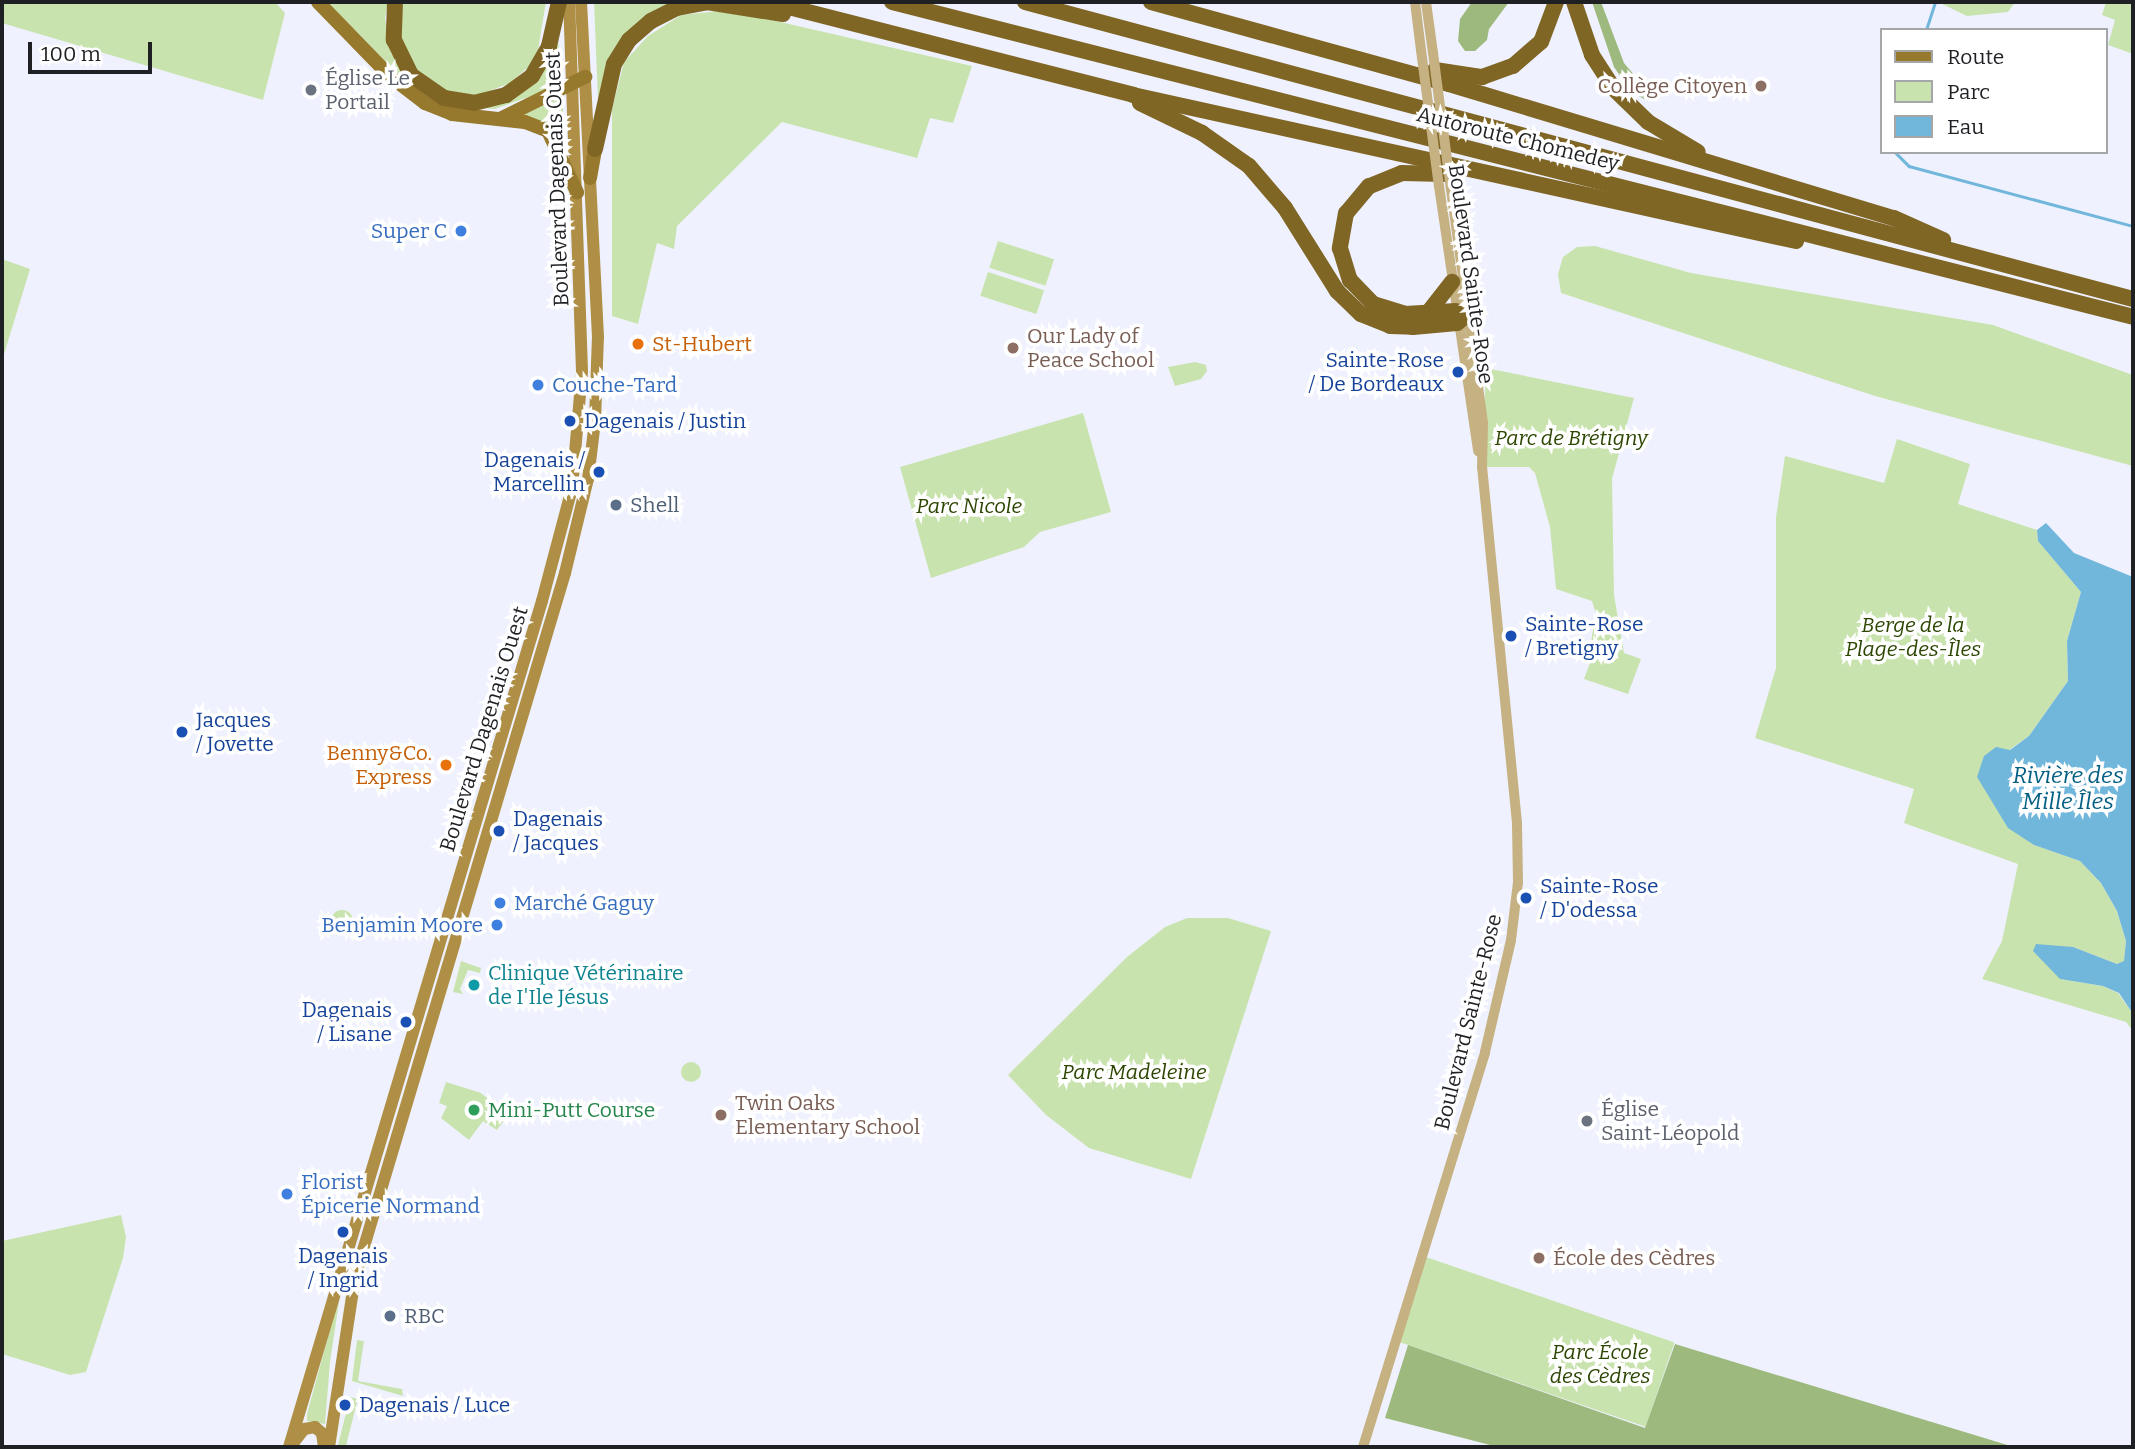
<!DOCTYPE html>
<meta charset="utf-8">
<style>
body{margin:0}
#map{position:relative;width:2135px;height:1449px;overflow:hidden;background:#eff2fe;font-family:Bitter,serif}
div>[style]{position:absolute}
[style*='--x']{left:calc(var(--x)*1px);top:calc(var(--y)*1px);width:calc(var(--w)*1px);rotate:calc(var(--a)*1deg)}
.green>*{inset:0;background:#c9e3af;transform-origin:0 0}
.round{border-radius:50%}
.forest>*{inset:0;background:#9db97e}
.water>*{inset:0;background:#71b6db}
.stream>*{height:2.5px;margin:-1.25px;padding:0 1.25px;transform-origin:1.25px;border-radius:1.25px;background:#71b6db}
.tertiary>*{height:10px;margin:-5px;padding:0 5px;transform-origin:5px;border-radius:5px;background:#c5b182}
.secondary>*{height:12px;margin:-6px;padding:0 6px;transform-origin:6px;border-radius:6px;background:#ae8f45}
.primary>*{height:14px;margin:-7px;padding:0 7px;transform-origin:7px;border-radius:7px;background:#97792d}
.motorway>*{height:16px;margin:-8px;padding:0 8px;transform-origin:8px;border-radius:8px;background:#806625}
.tertiary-bridge>*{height:10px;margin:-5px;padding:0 5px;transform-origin:5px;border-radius:5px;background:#c5b182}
.dots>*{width:19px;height:19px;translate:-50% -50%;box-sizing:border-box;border:4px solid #fff;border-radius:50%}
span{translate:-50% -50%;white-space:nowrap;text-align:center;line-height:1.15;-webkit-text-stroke:7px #fff;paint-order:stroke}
.worship-label{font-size:21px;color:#5b616d}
.left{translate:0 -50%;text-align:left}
.education-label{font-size:21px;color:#785e54}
.right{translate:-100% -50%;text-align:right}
.street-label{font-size:21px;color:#1f2024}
.shop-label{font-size:21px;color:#366cbe}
.food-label{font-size:21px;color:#c56008}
.transit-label{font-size:21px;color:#164399}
.park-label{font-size:21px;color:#2d4602;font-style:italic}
.service-label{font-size:21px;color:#4e5e75}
.culture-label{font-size:21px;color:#0d838f}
.leisure-label{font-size:21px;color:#27864d}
.water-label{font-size:23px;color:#035f83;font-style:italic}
.frame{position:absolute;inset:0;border:4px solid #1f2024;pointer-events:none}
.legend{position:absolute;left:1880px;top:28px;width:228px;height:126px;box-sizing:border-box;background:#fff;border:2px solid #a5a6a7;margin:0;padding:9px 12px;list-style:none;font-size:21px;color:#1f2024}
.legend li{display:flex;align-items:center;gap:14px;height:35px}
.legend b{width:35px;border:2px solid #a5a6a7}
.scale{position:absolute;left:28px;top:42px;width:124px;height:32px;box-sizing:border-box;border:4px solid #1f2024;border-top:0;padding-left:9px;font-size:21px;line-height:24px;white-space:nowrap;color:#1f2024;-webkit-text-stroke:5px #fff;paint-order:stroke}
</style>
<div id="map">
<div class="green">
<div style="clip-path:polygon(2px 2px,275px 2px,285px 13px,263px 100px,2px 23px)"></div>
<div style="clip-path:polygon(327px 2px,388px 2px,385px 18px,391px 53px,421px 92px,504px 102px,558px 38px,562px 85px,495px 109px,439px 104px,408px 84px)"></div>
<div style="clip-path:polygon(403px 2px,546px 2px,538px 50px,533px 63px,510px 83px,479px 95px,451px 94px,416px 71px,402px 49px,398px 19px)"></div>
<div style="clip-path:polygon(594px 2px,678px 2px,609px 60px,598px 100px)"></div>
<div style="clip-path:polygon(1938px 2px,2015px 2px,2008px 12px,1967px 16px)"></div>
<div style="clip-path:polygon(2106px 2px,2133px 2px,2133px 54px,2108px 45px,2115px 20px,2102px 15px)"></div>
<div style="clip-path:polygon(728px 10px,972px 66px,953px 123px,930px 118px,917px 158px,782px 122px,677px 226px,674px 249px,657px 243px,638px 324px,612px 316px,612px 109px,624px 62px,648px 36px,681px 15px)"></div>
<div style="clip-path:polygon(563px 97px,563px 147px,515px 118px,537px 108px)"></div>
<div style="left:998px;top:241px;width:59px;height:28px;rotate:18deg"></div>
<div style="clip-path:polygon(1595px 246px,1691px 273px,1993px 325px,2133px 375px,2133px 466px,1875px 396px,1561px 293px,1558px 274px,1563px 257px,1577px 247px)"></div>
<div style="clip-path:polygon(2px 259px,30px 269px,2px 361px)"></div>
<div style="left:988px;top:272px;width:59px;height:25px;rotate:18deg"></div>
<div style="clip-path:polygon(1195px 362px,1206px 365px,1207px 371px,1201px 379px,1175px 386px,1168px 367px)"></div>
<div style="clip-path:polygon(1486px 368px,1634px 398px,1612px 479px,1614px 595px,1624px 653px,1641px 659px,1628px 694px,1584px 679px,1597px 644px,1591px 641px,1596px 614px,1592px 601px,1556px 589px,1550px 527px,1535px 473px,1529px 467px,1482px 467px)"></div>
<div style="clip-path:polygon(1083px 413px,1111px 512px,1040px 532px,1024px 547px,931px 578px,900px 467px)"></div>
<div style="clip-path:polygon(1897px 439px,1970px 464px,1958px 504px,2037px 530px,2038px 541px,2081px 592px,2067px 641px,2068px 681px,2029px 736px,2009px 750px,2034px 845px,2080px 861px,2101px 883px,2117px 911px,2126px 941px,2124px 962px,2117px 964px,2073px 947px,2060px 979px,2103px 986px,2118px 993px,2133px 1014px,2133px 1031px,2126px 1022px,1982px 979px,2002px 941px,2018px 864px,1904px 823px,1914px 789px,1755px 738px,1776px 668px,1776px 517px,1785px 456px,1884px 483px)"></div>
<div class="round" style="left:331px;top:910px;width:22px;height:22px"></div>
<div style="clip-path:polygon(1187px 918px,1228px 918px,1271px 931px,1191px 1179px,1089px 1148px,1046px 1115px,1008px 1075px,1127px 957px,1165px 927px)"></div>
<div style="clip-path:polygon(461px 961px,481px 968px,480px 973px,468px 970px,460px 989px,463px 994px,453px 992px)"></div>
<div class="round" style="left:681px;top:1062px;width:20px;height:20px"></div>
<div style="clip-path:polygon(446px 1082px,481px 1093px,508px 1115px,497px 1130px,483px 1121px,469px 1140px,441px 1118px,447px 1106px,439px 1103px)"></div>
<div style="clip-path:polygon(121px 1215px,126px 1237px,123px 1258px,86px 1372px,70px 1375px,2px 1354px,2px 1241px)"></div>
<div style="left:1423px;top:1256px;width:266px;height:89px;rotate:19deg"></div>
<div style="clip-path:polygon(341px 1289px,330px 1362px,325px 1424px,307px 1421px,307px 1414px)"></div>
<div style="clip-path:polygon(357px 1340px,364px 1341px,358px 1381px,402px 1389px,403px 1396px,352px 1381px)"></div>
<div style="left:350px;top:1397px;width:8px;height:50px;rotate:14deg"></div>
</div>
<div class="forest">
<div style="clip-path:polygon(1472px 2px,1509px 2px,1489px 29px,1487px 40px,1475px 51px,1465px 51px,1458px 41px,1460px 19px)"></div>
<div style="clip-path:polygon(1592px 2px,1601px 2px,1624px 63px,1652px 96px,1648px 101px,1631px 92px,1614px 67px)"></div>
<div style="clip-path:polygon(1675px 1344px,2014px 1447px,1498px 1447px,1385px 1418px,1408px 1345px,1645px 1428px)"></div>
</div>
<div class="water">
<div style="clip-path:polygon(2046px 523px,2074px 553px,2133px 577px,2133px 1014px,2119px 993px,2103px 986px,2060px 979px,2033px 951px,2036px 944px,2073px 947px,2117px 964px,2124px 961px,2126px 941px,2117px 911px,2101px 883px,2080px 861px,2034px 845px,2008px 828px,1977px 777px,1984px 756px,1996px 747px,2010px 750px,2029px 736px,2068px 681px,2067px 641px,2081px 592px,2038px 541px,2037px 530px)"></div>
</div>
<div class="stream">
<div style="--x:1926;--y:30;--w:29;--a:-72"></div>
<div style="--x:1895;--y:152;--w:20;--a:45"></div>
<div style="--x:1909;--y:166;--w:232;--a:15"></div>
</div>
<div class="tertiary">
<div style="--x:1415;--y:2;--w:48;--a:82.9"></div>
<div style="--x:1426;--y:2;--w:51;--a:82.2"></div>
<div style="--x:1439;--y:186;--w:268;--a:81.6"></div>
<div style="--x:1363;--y:1447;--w:413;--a:-72.8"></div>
<div style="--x:1485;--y:1052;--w:115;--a:-76.9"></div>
<div style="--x:1511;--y:940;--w:58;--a:-83.1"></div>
<div style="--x:1518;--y:882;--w:59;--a:-91"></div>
<div style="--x:1517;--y:823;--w:358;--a:-95.6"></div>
<div style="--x:1482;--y:467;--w:44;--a:-88.7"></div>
<div style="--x:1483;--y:423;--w:236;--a:-97.8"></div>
</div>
<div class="secondary">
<div style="--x:294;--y:1442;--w:16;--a:-52"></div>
<div style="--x:304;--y:1429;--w:11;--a:-10"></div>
<div style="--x:315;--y:1427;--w:9;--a:41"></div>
<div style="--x:322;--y:1433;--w:14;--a:82"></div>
<div style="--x:289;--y:1447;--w:883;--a:-73.35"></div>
<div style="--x:542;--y:601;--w:117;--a:-75.1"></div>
<div style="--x:572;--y:488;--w:117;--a:-85.1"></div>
<div style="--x:582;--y:371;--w:369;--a:-92"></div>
<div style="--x:329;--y:1447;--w:172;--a:-81.3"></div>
<div style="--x:355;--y:1277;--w:735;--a:-73.39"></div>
<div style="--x:565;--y:573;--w:97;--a:-76.3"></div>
<div style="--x:588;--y:479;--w:58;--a:-83.1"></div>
<div style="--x:595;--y:421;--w:84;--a:-88"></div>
<div style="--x:598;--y:337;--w:335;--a:-92.9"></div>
</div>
<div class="primary">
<div style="--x:318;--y:2;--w:105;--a:45.8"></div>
<div style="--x:391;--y:77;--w:43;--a:37.4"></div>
<div style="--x:425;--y:103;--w:29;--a:22"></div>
<div style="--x:452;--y:114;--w:73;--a:6.3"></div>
<div style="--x:525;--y:122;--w:25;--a:21"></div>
<div style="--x:548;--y:131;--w:68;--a:64.6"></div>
<div style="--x:502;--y:118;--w:93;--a:-26.3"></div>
<div style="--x:590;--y:178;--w:29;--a:-80"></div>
</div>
<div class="motorway">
<div style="--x:395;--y:2;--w:38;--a:92"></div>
<div style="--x:394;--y:40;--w:39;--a:64"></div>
<div style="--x:411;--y:75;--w:40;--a:34.9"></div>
<div style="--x:444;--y:98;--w:30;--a:9"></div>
<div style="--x:474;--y:103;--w:33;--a:-14"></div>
<div style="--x:506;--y:95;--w:32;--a:-36"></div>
<div style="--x:532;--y:76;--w:34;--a:-60"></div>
<div style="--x:549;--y:46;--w:45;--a:-77.2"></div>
<div style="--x:769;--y:2;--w:376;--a:14.3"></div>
<div style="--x:1133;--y:95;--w:679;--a:12.42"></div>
<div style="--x:892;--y:2;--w:1280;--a:14.24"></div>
<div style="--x:1025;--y:2;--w:1147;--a:15.01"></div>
<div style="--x:1151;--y:2;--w:309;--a:15.4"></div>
<div style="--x:1449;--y:84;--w:465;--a:16.8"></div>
<div style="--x:1894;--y:218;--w:54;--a:24.2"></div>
<div style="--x:1574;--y:2;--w:56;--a:71.2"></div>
<div style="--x:1592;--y:55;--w:40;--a:57.1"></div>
<div style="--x:1614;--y:89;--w:47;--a:44.1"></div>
<div style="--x:1648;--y:122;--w:58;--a:31"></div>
<div style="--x:1435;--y:70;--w:48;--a:8.5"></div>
<div style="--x:1482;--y:77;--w:33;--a:-20"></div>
<div style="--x:1513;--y:66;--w:37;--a:-41"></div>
<div style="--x:1541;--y:42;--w:43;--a:-69.4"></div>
<div style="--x:1140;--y:103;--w:69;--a:25.8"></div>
<div style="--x:1202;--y:133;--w:57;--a:35.1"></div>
<div style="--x:1249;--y:166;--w:55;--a:49.4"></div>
<div style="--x:1285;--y:208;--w:98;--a:57.9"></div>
<div style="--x:1337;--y:291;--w:33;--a:44"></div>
<div style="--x:1361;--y:314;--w:31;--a:22"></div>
<div style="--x:1390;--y:326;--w:23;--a:2"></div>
<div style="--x:1413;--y:327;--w:44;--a:-5.2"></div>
<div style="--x:1457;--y:323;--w:14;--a:-39"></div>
<div style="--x:595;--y:149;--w:87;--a:-77.4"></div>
<div style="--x:614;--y:64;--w:28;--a:-58"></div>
<div style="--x:629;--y:40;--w:29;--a:-41"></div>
<div style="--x:651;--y:21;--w:29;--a:-27"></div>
<div style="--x:677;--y:8;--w:31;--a:-11"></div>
<div style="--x:707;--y:2;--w:77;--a:9"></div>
<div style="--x:1444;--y:174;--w:42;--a:-178.6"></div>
<div style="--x:1402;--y:173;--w:35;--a:158"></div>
<div style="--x:1369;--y:186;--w:35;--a:130"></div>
<div style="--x:1346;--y:213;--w:36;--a:100"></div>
<div style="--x:1340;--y:248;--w:34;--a:73"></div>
<div style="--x:1350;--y:280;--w:33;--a:46"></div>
<div style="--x:1373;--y:304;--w:34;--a:17"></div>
<div style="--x:1405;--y:314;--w:51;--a:-3.4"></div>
<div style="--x:1427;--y:314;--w:41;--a:-52"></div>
</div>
<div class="tertiary-bridge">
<div style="--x:1421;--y:50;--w:137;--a:82.5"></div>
<div style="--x:1433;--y:53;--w:137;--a:82.5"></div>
</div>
<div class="dots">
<div style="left:1761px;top:86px;background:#8d6e63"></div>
<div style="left:311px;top:90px;background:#6b7280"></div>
<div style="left:461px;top:231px;background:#3f7fe0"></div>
<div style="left:638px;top:344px;background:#e8710a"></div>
<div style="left:1013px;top:348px;background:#8d6e63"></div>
<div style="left:1458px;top:372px;background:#1a4fb4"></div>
<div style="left:538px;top:385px;background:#3f7fe0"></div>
<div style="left:570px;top:421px;background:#1a4fb4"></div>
<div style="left:599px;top:472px;background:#1a4fb4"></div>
<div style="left:616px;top:505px;background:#5c6f8a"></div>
<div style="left:1511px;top:636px;background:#1a4fb4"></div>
<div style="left:182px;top:732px;background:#1a4fb4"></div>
<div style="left:446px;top:765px;background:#e8710a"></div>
<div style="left:499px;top:831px;background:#1a4fb4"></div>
<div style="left:1526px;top:898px;background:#1a4fb4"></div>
<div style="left:500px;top:903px;background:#3f7fe0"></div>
<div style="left:497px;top:925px;background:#3f7fe0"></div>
<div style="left:474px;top:985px;background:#0f9aa8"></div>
<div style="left:406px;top:1022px;background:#1a4fb4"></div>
<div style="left:474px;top:1110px;background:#2e9e5b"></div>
<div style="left:721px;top:1115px;background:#8d6e63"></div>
<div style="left:1587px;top:1121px;background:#6b7280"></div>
<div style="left:287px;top:1194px;background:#3f7fe0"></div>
<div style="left:343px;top:1232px;background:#1a4fb4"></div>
<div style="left:1539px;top:1258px;background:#8d6e63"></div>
<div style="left:390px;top:1316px;background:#5c6f8a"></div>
<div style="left:345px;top:1405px;background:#1a4fb4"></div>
</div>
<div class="worship-label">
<span class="left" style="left:325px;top:90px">Église Le<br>Portail</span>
<span class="left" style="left:1601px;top:1121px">Église<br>Saint-Léopold</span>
</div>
<div class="education-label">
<span class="right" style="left:1747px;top:86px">Collège Citoyen</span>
<span class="left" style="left:1027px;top:348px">Our Lady of<br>Peace School</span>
<span class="left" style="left:735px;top:1115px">Twin Oaks<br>Elementary School</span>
<span class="left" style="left:1553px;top:1258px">École des Cèdres</span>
</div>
<div class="street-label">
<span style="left:1518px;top:139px;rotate:14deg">Autoroute Chomedey</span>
<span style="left:557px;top:179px;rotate:-92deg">Boulevard Dagenais Ouest</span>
<span style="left:1471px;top:274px;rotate:82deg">Boulevard Sainte-Rose</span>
<span style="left:484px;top:729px;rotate:-73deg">Boulevard Dagenais Ouest</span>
<span style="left:1468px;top:1022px;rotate:-76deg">Boulevard Sainte-Rose</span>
</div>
<div class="shop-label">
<span class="right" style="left:447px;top:231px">Super C</span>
<span class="left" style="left:552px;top:385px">Couche-Tard</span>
<span class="left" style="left:514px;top:903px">Marché Gaguy</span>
<span class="right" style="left:483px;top:925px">Benjamin Moore</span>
<span class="left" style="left:301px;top:1194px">Florist<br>Épicerie Normand</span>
</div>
<div class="food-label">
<span class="left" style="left:652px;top:344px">St-Hubert</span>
<span class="right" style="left:432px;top:765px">Benny&amp;Co.<br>Express</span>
</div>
<div class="transit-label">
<span class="right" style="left:1444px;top:372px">Sainte-Rose<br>/ De Bordeaux</span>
<span class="left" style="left:584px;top:421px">Dagenais / Justin</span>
<span class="right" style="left:585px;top:472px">Dagenais /<br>Marcellin</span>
<span class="left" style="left:1525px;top:636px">Sainte-Rose<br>/ Bretigny</span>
<span class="left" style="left:196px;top:732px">Jacques<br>/ Jovette</span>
<span class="left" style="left:513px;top:831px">Dagenais<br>/ Jacques</span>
<span class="left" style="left:1540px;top:898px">Sainte-Rose<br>/ D'odessa</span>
<span class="right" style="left:392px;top:1022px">Dagenais<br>/ Lisane</span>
<span style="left:343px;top:1268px">Dagenais<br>/ Ingrid</span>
<span class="left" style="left:359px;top:1405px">Dagenais / Luce</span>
</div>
<div class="park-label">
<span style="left:1571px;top:438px">Parc de Brétigny</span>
<span style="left:969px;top:506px">Parc Nicole</span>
<span style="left:1913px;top:637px">Berge de la<br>Plage-des-Îles</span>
<span style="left:1134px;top:1072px">Parc Madeleine</span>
<span style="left:1600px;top:1364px">Parc École<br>des Cèdres</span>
</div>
<div class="service-label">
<span class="left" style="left:630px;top:505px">Shell</span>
<span class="left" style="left:404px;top:1316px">RBC</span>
</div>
<div class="culture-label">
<span class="left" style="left:488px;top:985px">Clinique Vétérinaire<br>de I'Ile Jésus</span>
</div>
<div class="leisure-label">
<span class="left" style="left:488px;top:1110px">Mini-Putt Course</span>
</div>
<div class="water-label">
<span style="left:2068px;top:788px">Rivière des<br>Mille Îles</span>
</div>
<div class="frame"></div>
<ul class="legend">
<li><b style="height:9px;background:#97792d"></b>Route</li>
<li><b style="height:19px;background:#c9e3af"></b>Parc</li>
<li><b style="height:19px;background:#71b6db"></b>Eau</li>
</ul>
<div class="scale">100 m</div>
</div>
